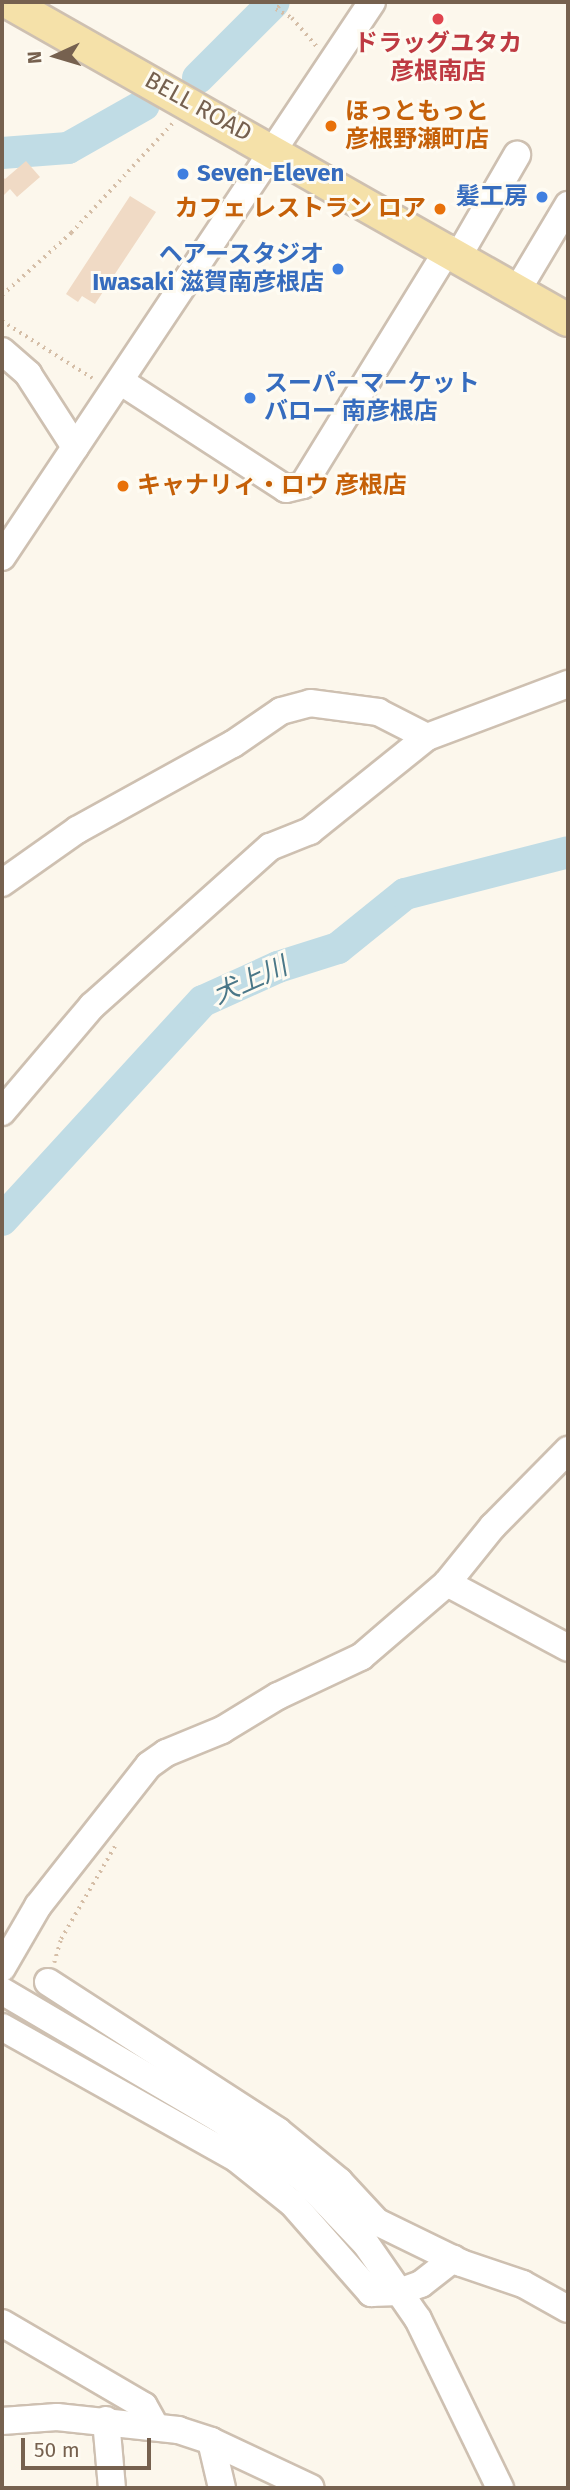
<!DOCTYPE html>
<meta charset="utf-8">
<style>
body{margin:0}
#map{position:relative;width:570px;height:2490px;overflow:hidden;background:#fcf7ec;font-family:"Fira Sans","Noto Sans JP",sans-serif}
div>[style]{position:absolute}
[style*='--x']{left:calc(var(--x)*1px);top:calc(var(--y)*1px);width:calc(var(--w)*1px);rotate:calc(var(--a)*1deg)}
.river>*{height:32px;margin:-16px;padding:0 16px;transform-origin:16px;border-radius:16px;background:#c0dce5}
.building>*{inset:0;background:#f0dac5}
.path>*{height:3.5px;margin-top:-1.75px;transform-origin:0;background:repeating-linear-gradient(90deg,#d5bea7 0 2px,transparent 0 7px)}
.roads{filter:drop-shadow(2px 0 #cec0b1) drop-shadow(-2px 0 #cec0b1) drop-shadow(0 2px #cec0b1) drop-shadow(0 -2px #cec0b1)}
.minor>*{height:26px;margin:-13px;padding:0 13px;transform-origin:13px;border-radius:13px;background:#fff}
.major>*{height:32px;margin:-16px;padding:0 16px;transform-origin:16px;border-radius:16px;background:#f5e1a9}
.dots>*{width:19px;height:19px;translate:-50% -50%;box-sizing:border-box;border:4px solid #fefbf2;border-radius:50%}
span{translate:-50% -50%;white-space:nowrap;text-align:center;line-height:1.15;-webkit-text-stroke:6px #fefbf2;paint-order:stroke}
.health-label{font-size:24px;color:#be3a42;font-weight:700}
.street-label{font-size:24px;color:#76614f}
.food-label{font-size:24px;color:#c56008;font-weight:700}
.left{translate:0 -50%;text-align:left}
.right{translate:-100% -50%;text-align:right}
.shop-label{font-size:24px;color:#366cbe;font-weight:700}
.water-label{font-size:26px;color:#4a7788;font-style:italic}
.frame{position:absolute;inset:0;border:4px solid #76614f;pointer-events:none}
.north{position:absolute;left:21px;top:21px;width:70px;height:70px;-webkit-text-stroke:5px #fefbf2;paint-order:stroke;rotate:266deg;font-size:19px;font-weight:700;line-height:28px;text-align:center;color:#76614f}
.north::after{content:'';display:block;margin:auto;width:24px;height:32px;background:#76614f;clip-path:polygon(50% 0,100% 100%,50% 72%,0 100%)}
.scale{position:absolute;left:21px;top:2438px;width:130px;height:32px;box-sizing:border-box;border:4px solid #76614f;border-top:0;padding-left:9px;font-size:21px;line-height:24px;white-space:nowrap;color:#76614f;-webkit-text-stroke:5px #fefbf2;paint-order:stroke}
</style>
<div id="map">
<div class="river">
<div style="--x:198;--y:78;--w:107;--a:-45"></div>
<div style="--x:2;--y:153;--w:66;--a:-4.3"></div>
<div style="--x:68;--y:148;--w:87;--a:-29.5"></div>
<div style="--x:2;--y:1220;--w:297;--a:-47.5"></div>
<div style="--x:203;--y:1001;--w:82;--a:-24.4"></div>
<div style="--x:278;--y:967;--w:63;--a:-17.6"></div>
<div style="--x:338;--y:948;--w:86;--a:-38.9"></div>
<div style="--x:405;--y:894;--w:168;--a:-14.4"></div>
</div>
<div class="building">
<div style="clip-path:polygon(26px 161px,40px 177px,17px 197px,10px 189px,2px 197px,2px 176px,5px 179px)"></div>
<div style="clip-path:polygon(130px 196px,156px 212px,95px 304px,82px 296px,78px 302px,66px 294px)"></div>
</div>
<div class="path">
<div style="--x:285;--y:2;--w:11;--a:142"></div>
<div style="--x:276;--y:9;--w:18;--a:29"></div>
<div style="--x:292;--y:18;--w:38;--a:49"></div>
<div style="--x:2;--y:295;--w:93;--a:-41.9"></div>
<div style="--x:71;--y:233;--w:150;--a:-47.2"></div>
<div style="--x:2;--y:321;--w:107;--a:32.3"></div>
<div style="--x:54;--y:1963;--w:25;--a:-74"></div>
<div style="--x:61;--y:1939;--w:110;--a:-59.9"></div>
</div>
<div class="roads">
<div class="minor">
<div style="--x:459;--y:255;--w:116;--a:-59.9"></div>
<div style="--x:518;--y:289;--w:98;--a:-59.2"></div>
<div style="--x:2;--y:351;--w:35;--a:41"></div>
<div style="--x:28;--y:374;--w:87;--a:57.2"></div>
<div style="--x:120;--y:381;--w:198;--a:33"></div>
<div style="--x:286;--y:489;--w:17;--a:-13"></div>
<div style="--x:303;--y:485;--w:278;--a:-58.4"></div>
<div style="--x:2;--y:557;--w:667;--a:-56.31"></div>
<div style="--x:2;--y:883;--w:92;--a:-35.2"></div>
<div style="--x:77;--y:830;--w:178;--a:-28.9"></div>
<div style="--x:233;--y:744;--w:58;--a:-34.5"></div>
<div style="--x:281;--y:711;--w:30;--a:-15"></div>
<div style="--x:310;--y:703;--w:69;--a:7.5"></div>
<div style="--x:378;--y:712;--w:55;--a:27"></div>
<div style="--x:2;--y:1112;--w:139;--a:-49.7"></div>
<div style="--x:92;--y:1006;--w:239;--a:-41.8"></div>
<div style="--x:270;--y:847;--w:43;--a:-21.8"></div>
<div style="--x:310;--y:831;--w:150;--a:-38.8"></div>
<div style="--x:427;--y:737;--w:151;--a:-20.6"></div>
<div style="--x:447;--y:1583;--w:137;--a:28.2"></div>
<div style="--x:2;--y:1968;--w:72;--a:-59.9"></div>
<div style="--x:38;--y:1906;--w:179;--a:-51.8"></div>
<div style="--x:149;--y:1765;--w:21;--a:-35"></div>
<div style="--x:166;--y:1753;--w:61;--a:-22.3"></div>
<div style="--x:222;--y:1730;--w:66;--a:-31.3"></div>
<div style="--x:278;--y:1696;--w:92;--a:-25.2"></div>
<div style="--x:361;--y:1657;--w:113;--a:-40.7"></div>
<div style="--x:447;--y:1583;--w:73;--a:-51.1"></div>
<div style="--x:493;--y:1526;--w:107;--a:-45.4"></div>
<div style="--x:48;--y:1982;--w:274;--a:32.9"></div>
<div style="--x:278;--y:2131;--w:79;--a:39.3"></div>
<div style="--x:339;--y:2181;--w:56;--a:47.2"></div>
<div style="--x:377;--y:2222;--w:93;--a:26"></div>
<div style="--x:461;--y:2263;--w:65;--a:18.7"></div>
<div style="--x:523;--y:2284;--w:51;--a:29.1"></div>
<div style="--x:2;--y:1991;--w:251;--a:30.5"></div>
<div style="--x:218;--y:2118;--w:107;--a:35.5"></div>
<div style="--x:305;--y:2180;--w:88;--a:46.4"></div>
<div style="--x:366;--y:2244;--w:91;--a:55.3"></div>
<div style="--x:418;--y:2319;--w:188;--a:64.1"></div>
<div style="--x:2;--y:2027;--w:270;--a:29.3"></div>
<div style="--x:237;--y:2159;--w:70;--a:38.7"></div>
<div style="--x:292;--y:2203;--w:120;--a:48.7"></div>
<div style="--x:371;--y:2293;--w:28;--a:-2"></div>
<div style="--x:399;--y:2292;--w:23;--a:-20"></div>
<div style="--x:421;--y:2284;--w:41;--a:-38"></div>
<div style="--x:2;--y:2323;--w:164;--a:30.3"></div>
<div style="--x:144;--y:2406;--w:23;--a:61"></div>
<div style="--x:106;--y:2420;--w:68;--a:85"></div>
<div style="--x:2;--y:2421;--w:55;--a:-4.2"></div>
<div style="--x:57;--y:2417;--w:122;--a:6.1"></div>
<div style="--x:178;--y:2430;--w:35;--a:18"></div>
<div style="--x:211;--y:2441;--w:110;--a:25.2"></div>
<div style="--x:211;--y:2441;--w:48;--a:76.8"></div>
</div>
<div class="major">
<div style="--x:8;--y:2;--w:644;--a:29.59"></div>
</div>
</div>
<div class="dots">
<div style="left:438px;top:19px;background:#e0444e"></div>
<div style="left:331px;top:126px;background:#e8710a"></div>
<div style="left:183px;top:174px;background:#3f7fe0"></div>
<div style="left:542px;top:197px;background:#3f7fe0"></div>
<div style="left:440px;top:209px;background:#e8710a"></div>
<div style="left:338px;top:269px;background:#3f7fe0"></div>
<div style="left:250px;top:398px;background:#3f7fe0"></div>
<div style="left:123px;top:486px;background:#e8710a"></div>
</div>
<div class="health-label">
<span style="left:438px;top:58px">ドラッグユタカ<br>彦根南店</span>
</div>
<div class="street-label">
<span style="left:198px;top:107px;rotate:29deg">BELL ROAD</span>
</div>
<div class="food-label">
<span class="left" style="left:345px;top:126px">ほっともっと<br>彦根野瀬町店</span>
<span class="right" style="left:426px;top:209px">カフェ レストラン ロア</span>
<span class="left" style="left:137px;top:486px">キャナリィ・ロウ 彦根店</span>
</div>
<div class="shop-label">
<span class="left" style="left:197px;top:174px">Seven-Eleven</span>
<span class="right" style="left:528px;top:197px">髪工房</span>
<span class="right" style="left:324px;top:269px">ヘアースタジオ<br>Iwasaki 滋賀南彦根店</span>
<span class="left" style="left:264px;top:398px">スーパーマーケット<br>バロー 南彦根店</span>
</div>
<div class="water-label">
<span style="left:250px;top:981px;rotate:-24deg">犬上川</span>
</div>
<div class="frame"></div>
<div class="north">N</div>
<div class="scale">50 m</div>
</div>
